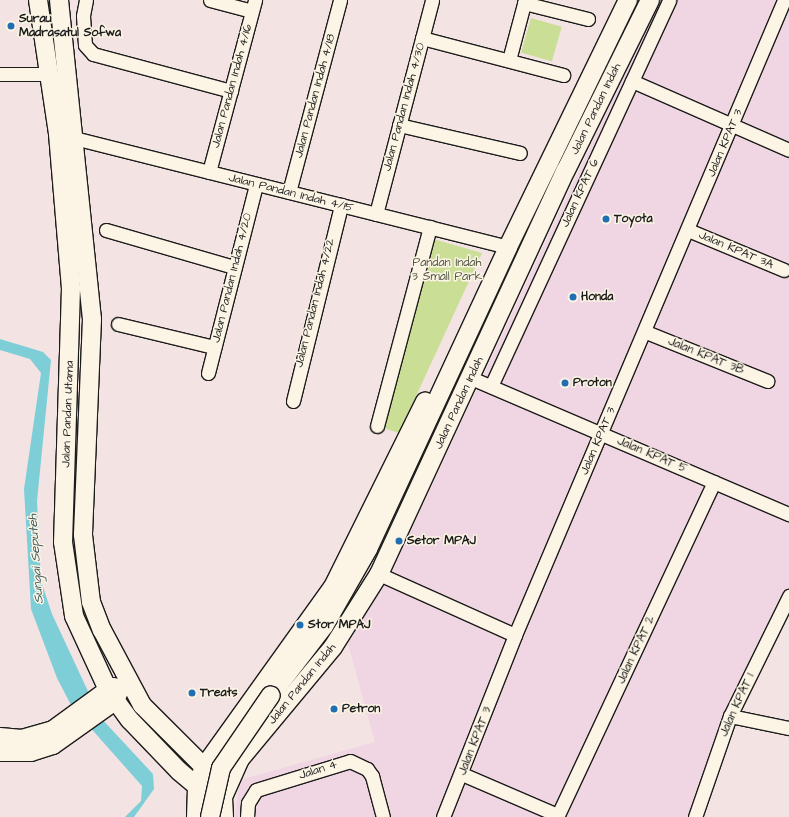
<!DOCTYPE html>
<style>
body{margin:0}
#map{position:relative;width:789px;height:817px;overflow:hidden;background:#f4e3e3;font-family:"Architects Daughter",sans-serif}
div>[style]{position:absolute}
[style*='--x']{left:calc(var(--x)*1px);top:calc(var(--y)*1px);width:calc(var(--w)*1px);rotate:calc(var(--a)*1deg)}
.built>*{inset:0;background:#efd6e2}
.green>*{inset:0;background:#cadf95;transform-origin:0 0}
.water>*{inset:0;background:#7eced8}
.roads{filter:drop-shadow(1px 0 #1c1c1c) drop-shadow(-1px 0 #1c1c1c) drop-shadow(0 1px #1c1c1c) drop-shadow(0 -1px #1c1c1c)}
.minor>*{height:13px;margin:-6.5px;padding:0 6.5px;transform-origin:6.5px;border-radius:6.5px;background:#fcf5e5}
.secondary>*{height:18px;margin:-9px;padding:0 9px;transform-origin:9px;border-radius:9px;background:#fcf5e5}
.bridges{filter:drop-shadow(1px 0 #1c1c1c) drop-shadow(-1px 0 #1c1c1c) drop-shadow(0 1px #1c1c1c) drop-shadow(0 -1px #1c1c1c)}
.secondary-bridge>*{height:18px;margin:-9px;padding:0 9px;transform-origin:9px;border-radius:9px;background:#fcf5e5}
.dots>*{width:11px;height:11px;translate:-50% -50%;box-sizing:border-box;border:2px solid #fcf5e5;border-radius:50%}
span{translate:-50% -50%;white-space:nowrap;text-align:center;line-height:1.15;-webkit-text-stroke:3px #fcf5e5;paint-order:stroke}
.poi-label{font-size:12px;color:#1c1c1c;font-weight:700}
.left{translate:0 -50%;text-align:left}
.street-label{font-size:12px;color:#1c1c1c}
.park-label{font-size:12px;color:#505640}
.water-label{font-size:13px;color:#3e5a5e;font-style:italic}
</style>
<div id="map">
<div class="built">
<div style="clip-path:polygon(659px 0,789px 0,789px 604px,735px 713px,701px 817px,234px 817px,240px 780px,375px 742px,348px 644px,389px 577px)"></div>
</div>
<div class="green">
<div style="left:531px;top:18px;width:32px;height:36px;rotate:16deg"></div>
<div style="clip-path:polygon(430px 238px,482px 253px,399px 433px,383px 428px)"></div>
</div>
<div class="water">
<div style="clip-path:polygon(0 339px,43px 352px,51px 360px,37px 501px,41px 581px,52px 614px,100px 717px,153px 774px,154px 789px,134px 817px,125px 817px,141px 801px,142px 786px,72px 707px,57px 678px,31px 609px,24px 489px,41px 373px,30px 359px,0 350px)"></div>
</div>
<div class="roads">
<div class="minor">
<div style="--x:86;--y:0;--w:16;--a:101"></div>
<div style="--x:83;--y:16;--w:29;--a:86"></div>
<div style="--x:85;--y:45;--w:12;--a:48"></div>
<div style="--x:93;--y:54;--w:143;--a:15"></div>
<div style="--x:210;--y:0;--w:43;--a:14.7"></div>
<div style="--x:524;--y:3;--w:66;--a:14"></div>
<div style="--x:422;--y:38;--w:146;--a:14.7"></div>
<div style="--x:509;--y:60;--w:62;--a:-75.1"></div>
<div style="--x:0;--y:74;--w:47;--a:0"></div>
<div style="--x:632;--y:81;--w:171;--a:23.7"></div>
<div style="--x:399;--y:125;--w:124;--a:13"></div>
<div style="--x:74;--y:138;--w:447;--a:14.1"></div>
<div style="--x:209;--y:172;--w:178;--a:-75"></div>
<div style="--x:289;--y:192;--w:199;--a:-75.1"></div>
<div style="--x:376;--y:214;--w:221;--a:-75.3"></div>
<div style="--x:106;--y:230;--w:133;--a:16.1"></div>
<div style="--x:688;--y:230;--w:104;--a:22.6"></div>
<div style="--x:118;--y:324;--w:99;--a:13.5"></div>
<div style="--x:646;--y:332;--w:131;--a:22"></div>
<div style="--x:208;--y:373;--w:195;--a:-75.7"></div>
<div style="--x:471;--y:378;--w:346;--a:23.2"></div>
<div style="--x:491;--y:386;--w:425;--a:-65.2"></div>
<div style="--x:293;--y:401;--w:202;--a:-76.2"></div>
<div style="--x:377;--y:426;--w:206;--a:-75.1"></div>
<div style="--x:379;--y:574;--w:149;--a:24.2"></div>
<div style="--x:730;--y:716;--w:60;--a:11.5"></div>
<div style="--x:462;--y:774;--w:103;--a:23.3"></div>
<div style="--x:247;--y:817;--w:14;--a:-86"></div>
<div style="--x:248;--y:803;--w:15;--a:-58"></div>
<div style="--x:256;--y:790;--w:98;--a:-17.1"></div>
<div style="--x:350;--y:761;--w:19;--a:25"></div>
<div style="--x:367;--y:769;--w:9;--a:54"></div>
<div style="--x:372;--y:776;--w:42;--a:75"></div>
<div style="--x:443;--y:817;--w:196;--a:-68.4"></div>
<div style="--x:515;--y:635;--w:690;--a:-67.04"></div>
<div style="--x:557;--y:817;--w:370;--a:-64.9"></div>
<div style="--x:695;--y:817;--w:107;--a:-70.9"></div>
<div style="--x:730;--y:716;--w:134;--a:-63.8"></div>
</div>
<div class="secondary">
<div style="--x:38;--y:0;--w:135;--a:81.5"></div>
<div style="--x:58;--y:134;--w:155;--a:85.2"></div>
<div style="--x:71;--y:288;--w:254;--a:91.8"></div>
<div style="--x:63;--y:542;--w:75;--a:81.5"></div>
<div style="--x:74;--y:616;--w:81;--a:65.3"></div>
<div style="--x:108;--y:690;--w:37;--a:54"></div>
<div style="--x:130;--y:720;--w:71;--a:46.1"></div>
<div style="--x:179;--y:771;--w:23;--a:40"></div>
<div style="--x:197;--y:786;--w:28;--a:23"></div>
<div style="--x:59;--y:0;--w:321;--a:84.1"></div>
<div style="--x:92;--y:319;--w:216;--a:92.4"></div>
<div style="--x:83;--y:535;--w:67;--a:83.2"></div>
<div style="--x:91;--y:602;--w:30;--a:69"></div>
<div style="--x:102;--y:630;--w:85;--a:61.9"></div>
<div style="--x:142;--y:705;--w:88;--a:45"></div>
<div style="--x:204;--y:767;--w:28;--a:30"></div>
<div style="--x:271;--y:695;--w:87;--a:-52.5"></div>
<div style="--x:324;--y:626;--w:89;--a:-60.3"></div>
<div style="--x:368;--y:549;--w:333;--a:-65.1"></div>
<div style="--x:508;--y:247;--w:275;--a:-64.1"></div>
<div style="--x:0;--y:737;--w:22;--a:5"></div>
<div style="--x:22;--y:739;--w:32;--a:-16"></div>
<div style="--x:53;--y:730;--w:73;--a:-36.1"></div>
<div style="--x:112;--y:687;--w:8;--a:7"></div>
<div style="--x:0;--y:752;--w:31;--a:0"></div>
<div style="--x:31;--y:752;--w:23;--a:-18"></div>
<div style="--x:53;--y:745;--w:76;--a:-35.4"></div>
<div style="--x:115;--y:701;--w:11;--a:-68"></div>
<div style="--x:196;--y:817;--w:31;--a:-88"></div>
<div style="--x:197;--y:786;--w:20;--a:-70"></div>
<div style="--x:204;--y:767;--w:221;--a:-54.4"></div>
<div style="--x:333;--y:587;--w:207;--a:-63.6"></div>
<div style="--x:224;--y:817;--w:20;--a:-93"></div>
<div style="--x:223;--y:797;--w:42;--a:-65.9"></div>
<div style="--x:240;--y:759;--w:146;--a:-50.3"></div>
<div style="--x:333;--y:647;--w:86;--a:-57.8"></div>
<div style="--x:379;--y:574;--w:445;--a:-65.2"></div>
<div style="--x:566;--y:170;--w:190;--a:-63.7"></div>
</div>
</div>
<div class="bridges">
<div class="secondary-bridge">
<div style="--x:210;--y:817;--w:50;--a:-77.3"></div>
<div style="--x:221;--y:768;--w:88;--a:-55.6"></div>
</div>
</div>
<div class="dots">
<div style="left:11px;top:26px;background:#1f6fb2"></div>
<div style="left:606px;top:219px;background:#1f6fb2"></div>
<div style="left:573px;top:297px;background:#1f6fb2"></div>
<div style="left:565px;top:383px;background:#1f6fb2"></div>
<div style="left:399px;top:541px;background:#1f6fb2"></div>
<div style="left:300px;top:625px;background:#1f6fb2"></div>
<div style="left:192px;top:693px;background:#1f6fb2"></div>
<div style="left:334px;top:709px;background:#1f6fb2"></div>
</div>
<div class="poi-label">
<span class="left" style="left:19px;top:26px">Surau<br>Madrasatul Sofwa</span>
<span class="left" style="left:614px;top:219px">Toyota</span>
<span class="left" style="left:581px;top:297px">Honda</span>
<span class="left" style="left:573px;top:383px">Proton</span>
<span class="left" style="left:407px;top:541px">Setor MPAJ</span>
<span class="left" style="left:308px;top:625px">Stor MPAJ</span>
<span class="left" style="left:200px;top:693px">Treats</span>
<span class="left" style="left:342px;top:709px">Petron</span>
</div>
<div class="street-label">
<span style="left:232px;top:86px;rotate:-75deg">Jalan Pandan Indah 4/16</span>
<span style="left:315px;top:96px;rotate:-75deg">Jalan Pandan Indah 4/18</span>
<span style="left:404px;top:107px;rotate:-75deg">Jalan Pandan Indah 4/30</span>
<span style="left:596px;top:109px;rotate:-64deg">Jalan Pandan Indah</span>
<span style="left:725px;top:143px;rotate:-67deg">Jalan KPAT 3</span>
<span style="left:291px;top:193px;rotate:14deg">Jalan Pandan Indah 4/15</span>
<span style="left:580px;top:193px;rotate:-65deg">Jalan KPAT 6</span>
<span style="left:736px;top:250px;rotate:23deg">Jalan KPAT 3A</span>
<span style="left:232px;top:278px;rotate:-76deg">Jalan Pandan Indah 4/20</span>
<span style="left:315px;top:303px;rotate:-76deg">Jalan Pandan Indah 4/22</span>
<span style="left:706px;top:356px;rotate:22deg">Jalan KPAT 3B</span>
<span style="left:459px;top:403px;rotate:-65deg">Jalan Pandan Indah</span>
<span style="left:68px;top:414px;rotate:-88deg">Jalan Pandan Utama</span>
<span style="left:598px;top:441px;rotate:-67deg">Jalan KPAT 3</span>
<span style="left:652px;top:455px;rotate:23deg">Jalan KPAT 5</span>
<span style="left:636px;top:650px;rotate:-65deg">Jalan KPAT 2</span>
<span style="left:302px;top:684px;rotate:-51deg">Jalan Pandan Indah</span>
<span style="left:737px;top:705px;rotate:-66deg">Jalan KPAT 1</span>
<span style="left:475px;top:741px;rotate:-69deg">Jalan KPAT 3</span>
<span style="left:318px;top:770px;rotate:-18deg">Jalan 4</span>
</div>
<div class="park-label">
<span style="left:447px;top:270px">Pandan Indah<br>3 Small Park</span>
</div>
<div class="water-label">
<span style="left:36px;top:559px;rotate:-94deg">Sungai Seputeh</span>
</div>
</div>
